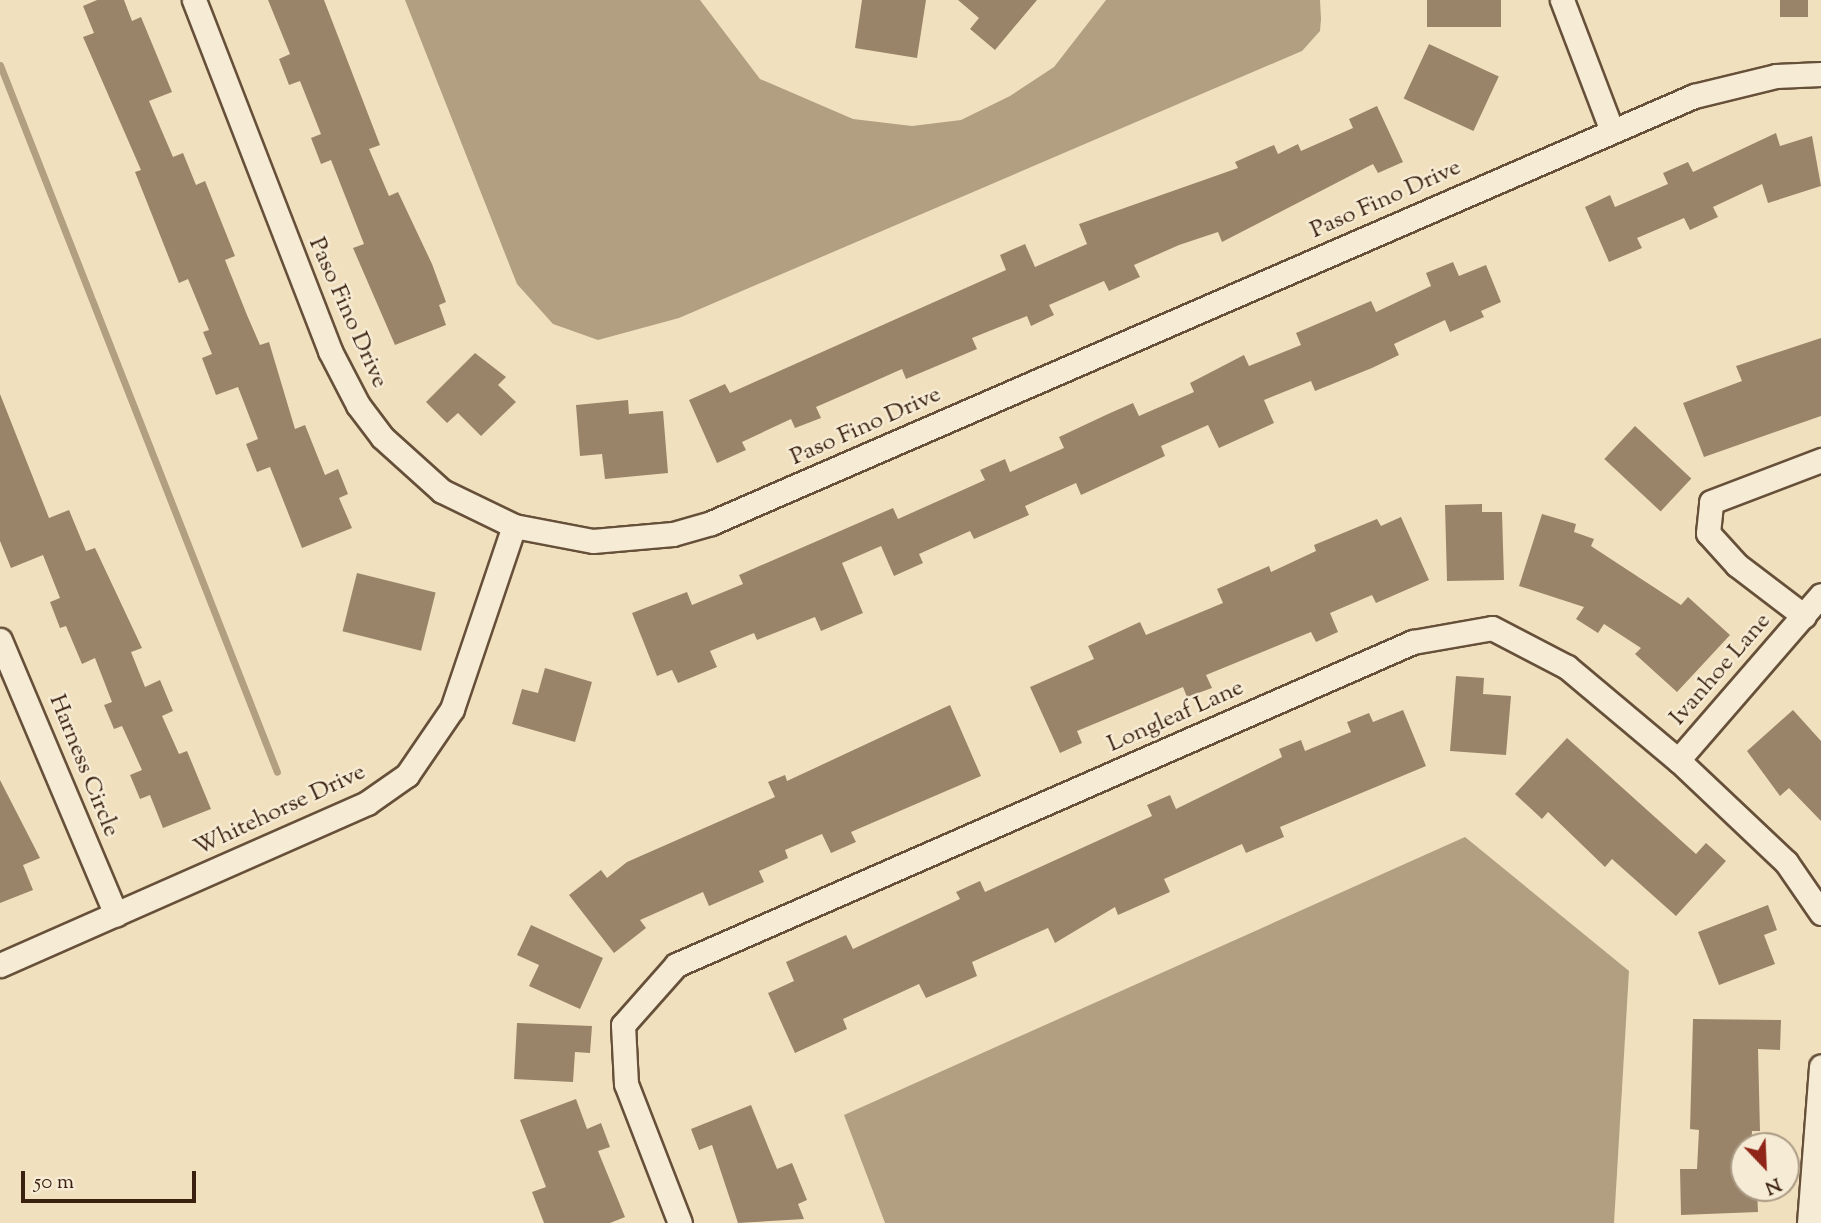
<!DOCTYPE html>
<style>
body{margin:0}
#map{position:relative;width:1821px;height:1223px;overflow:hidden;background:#f1e0bd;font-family:"Sorts Mill Goudy",serif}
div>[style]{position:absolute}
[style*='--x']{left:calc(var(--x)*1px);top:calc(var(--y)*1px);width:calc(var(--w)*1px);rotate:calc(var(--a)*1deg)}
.water>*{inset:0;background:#b29f82}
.stream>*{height:7px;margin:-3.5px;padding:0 3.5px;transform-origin:3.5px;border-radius:3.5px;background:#b29f82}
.building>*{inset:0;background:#998469;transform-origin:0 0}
.roads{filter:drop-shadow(2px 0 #67503a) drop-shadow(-2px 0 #67503a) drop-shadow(0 2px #67503a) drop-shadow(0 -2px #67503a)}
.street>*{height:23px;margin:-11.5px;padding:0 11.5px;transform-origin:11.5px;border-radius:11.5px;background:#f6ebd4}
span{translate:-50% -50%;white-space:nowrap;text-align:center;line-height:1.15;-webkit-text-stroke:5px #f6ebd4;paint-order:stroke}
.street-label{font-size:24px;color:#39200f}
.north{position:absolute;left:1730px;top:1132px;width:70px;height:70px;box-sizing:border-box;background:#f6ebd4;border:2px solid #aa9a85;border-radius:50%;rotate:157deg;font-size:19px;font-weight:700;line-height:28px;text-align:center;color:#39200f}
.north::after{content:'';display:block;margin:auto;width:24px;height:32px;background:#8f2418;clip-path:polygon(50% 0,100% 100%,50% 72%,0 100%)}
.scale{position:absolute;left:21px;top:1171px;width:175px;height:32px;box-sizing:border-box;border:4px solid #39200f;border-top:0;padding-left:9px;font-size:21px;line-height:24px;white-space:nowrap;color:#39200f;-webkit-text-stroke:5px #f6ebd4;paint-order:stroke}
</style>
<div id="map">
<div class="water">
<div style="clip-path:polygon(405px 0,700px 0,760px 79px,853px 119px,912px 126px,961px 120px,1010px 96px,1054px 67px,1106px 0,1320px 0,1321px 19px,1320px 31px,1302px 51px,679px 318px,598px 340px,553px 324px,517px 284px)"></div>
<div style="clip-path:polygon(1465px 837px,1629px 971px,1614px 1223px,885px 1223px,844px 1115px)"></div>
</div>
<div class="stream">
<div style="--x:0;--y:65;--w:759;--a:68.6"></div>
</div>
<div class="building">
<div style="clip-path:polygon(97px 0,124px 0,132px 21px,141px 17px,172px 92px,149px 101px,173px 157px,183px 153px,196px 185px,205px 181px,235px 256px,225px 260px,247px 315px,260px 345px,269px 342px,295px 429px,305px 425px,325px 475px,338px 469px,348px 494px,339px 498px,352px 528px,302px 548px,270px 467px,257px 472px,246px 444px,258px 439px,238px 387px,216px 395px,202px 358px,212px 354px,203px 332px,209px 330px,188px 279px,179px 283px,135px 172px,141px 170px,83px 37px,94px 33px,83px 6px)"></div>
<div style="clip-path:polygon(268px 0,324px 0,380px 145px,369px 149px,389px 196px,398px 192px,432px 264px,446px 302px,439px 305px,446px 325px,395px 345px,353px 248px,364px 244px,331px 160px,321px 164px,311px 138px,321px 134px,300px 81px,289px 85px,279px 59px,290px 54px)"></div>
<div style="clip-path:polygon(862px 0,926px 0,917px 58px,855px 48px)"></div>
<div style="clip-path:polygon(958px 0,1037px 0,995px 50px,970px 29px,979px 18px)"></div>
<div style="left:1427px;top:0;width:74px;height:27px"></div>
<div style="left:1780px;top:0;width:28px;height:17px"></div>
<div style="left:1429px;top:44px;width:77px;height:60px;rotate:25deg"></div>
<div style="clip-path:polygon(1377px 106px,1403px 162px,1378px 173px,1373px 164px,1222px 242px,1218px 232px,1179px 245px,1134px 265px,1140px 277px,1109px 291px,1104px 281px,1049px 305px,1054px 315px,1031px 326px,1027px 316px,972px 338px,977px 349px,906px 379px,902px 369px,848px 393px,816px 407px,821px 418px,795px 428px,791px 419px,742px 442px,746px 450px,717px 463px,689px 400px,725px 384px,730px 393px,1006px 270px,1000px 255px,1025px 244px,1035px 267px,1087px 244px,1079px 224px,1238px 168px,1235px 162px,1274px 145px,1278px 154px,1298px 144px,1301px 151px,1353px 128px,1349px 119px)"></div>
<div style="clip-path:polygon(1776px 133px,1780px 146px,1812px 136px,1821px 186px,1768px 203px,1762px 184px,1713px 207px,1718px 217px,1690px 230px,1684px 218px,1637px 238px,1642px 248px,1609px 262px,1585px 207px,1610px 195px,1615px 207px,1668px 184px,1663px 173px,1688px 162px,1693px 172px)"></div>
<div style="clip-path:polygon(1453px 262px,1459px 276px,1486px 265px,1501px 302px,1481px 311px,1484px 317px,1450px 332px,1445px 320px,1394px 344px,1399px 355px,1372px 368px,1315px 391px,1311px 381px,1264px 400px,1274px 423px,1219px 448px,1208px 425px,1161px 446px,1165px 456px,1081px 495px,1076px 483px,1025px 506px,1029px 515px,974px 539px,970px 531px,919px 554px,923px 563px,894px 576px,881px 546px,842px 563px,863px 613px,821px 631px,815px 617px,757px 640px,754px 633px,710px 651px,717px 667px,678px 683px,672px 670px,657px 676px,632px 613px,687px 592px,692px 605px,743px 584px,739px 575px,893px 508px,898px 519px,985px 480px,980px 470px,1005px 459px,1010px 472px,1064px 448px,1059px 437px,1108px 414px,1133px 403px,1139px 416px,1194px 392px,1190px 383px,1244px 355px,1249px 366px,1301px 345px,1296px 333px,1371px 301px,1376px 312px,1431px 286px,1426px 273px)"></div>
<div style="clip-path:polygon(1821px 338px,1821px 416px,1704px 457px,1683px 403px,1742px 381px,1736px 366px)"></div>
<div style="clip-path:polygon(475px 353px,506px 377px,498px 385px,516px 402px,481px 436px,458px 413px,447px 423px,426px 402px)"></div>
<div style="clip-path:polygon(0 394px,49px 518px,69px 510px,86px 551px,95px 548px,142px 648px,131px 652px,145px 687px,160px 680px,173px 711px,162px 716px,179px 754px,187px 751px,211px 809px,163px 828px,150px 795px,140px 799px,130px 775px,142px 770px,122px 726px,114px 729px,104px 705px,112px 702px,95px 658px,82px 664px,66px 626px,60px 628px,50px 602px,60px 598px,43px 555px,11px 568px,0 541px)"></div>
<div style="clip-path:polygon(628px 400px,629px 414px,663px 411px,668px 473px,605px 479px,602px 454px,580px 456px,576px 405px)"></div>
<div style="left:1635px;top:426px;width:77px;height:45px;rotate:43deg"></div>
<div style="clip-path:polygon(1482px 504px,1482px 512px,1502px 512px,1504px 580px,1447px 581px,1445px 505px)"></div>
<div style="clip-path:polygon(1542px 514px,1576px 524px,1574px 532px,1594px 539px,1591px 546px,1681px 605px,1688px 597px,1730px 635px,1677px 692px,1635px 654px,1641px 648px,1604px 624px,1598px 633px,1576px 619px,1584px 607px,1519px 586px)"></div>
<div style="clip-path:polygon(1401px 517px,1429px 580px,1376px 603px,1372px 595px,1330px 613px,1338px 632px,1316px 642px,1311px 632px,1206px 675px,1212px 688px,1187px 697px,1183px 687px,1077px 731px,1082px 743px,1060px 753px,1030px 687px,1094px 659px,1088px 646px,1140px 622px,1146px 635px,1223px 603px,1217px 589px,1269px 566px,1271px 572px,1316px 551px,1314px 545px,1377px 519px,1381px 526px)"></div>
<div style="left:357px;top:573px;width:81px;height:60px;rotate:14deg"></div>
<div style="clip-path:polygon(545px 668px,592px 682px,575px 742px,512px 724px,522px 689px,538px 693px)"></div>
<div style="clip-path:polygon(1456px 676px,1484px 678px,1483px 694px,1511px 696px,1506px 755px,1450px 751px)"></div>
<div style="clip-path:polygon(950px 705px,981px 776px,851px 832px,856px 842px,831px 853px,822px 834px,785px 850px,788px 858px,759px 871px,764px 882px,709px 906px,703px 892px,640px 920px,646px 928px,614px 953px,569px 895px,601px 870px,607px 878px,627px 862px,775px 797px,768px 782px,785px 775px,787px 781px)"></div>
<div style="clip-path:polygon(1403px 710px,1426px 766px,1280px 827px,1284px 837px,1246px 853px,1242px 844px,1164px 879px,1170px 892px,1118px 915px,1115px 907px,1055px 943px,1048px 928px,972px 962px,977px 976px,926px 998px,919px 984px,843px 1019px,847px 1029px,795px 1053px,768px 993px,794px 981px,786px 962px,846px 935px,853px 949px,960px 899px,956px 892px,980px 881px,985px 892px,1152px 816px,1147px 805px,1170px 795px,1176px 809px,1282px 757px,1279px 749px,1301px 740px,1305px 751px,1351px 732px,1347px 722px,1369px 713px,1373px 722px)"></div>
<div style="clip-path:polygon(1793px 710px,1821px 741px,1821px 821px,1789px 788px,1780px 796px,1747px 751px)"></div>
<div style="clip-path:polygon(1567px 738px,1696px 854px,1706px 843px,1726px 861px,1676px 916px,1612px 859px,1605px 867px,1548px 812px,1542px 819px,1515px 794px)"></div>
<div style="clip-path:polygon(0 780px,40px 858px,23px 865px,33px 890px,0 903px)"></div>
<div style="clip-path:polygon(1768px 905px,1777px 930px,1764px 935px,1775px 964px,1719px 985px,1698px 932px)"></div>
<div style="clip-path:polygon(531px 925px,603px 958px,580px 1009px,529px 986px,539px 965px,517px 955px)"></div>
<div style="clip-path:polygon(1693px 1019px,1781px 1020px,1780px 1050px,1758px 1049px,1760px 1131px,1752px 1131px,1751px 1146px,1744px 1146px,1744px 1188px,1757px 1188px,1758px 1212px,1681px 1215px,1680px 1169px,1697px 1169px,1699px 1130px,1690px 1129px)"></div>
<div style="clip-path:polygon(517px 1023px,592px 1026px,590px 1053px,575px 1052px,573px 1082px,514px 1079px)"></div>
<div style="clip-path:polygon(576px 1099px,587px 1129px,601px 1123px,610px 1147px,598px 1151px,625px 1217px,610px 1223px,544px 1223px,532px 1192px,546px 1187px,520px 1120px)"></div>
<div style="clip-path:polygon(751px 1105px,777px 1169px,792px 1163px,807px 1200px,798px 1204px,804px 1219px,738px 1223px,712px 1145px,699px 1150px,691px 1129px)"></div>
</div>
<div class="roads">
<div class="street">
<div style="--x:194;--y:0;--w:376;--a:68.8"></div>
<div style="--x:330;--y:351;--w:61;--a:62.6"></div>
<div style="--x:358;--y:405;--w:40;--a:53"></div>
<div style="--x:382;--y:437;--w:81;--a:42"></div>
<div style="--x:442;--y:491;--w:80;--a:25.9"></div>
<div style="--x:514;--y:526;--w:80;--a:10.8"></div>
<div style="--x:593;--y:541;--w:80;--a:-5"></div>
<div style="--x:673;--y:534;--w:40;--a:-16"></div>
<div style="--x:711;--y:523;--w:1072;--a:-23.48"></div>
<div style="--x:1694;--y:96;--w:84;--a:-13.7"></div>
<div style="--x:1776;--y:76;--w:45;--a:-2.5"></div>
<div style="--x:1562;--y:0;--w:140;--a:69.1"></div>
<div style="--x:1804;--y:616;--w:84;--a:-142.7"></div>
<div style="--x:1737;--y:565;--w:43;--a:-132.2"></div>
<div style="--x:1708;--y:533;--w:31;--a:-84"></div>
<div style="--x:1711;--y:502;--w:118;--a:-20.9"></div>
<div style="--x:0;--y:640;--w:298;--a:67.1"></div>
<div style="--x:1678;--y:760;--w:218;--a:-49.1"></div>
<div style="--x:0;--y:965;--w:401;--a:-23.8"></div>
<div style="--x:367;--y:803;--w:49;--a:-35"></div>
<div style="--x:407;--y:775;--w:80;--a:-55.7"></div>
<div style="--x:452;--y:709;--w:193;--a:-71.3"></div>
<div style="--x:680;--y:1223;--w:149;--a:-111.2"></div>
<div style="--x:626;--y:1084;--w:59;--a:-92.9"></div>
<div style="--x:623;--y:1025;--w:80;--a:-48.5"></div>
<div style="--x:676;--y:965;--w:805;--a:-23.67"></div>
<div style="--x:1413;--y:642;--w:80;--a:-10"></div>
<div style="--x:1492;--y:628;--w:85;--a:27.5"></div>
<div style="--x:1567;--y:667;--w:145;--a:40"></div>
<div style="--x:1678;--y:760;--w:149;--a:43.4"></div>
<div style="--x:1786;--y:862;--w:62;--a:55.5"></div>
<div style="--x:1809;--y:1223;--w:157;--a:-85.6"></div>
</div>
</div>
<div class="street-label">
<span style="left:1386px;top:200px;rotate:-24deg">Paso Fino Drive</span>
<span style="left:347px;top:313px;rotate:66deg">Paso Fino Drive</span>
<span style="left:866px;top:427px;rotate:-24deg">Paso Fino Drive</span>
<span style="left:1721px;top:670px;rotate:-49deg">Ivanhoe Lane</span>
<span style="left:1176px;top:717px;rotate:-24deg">Longleaf Lane</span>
<span style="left:83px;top:766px;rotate:68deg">Harness Circle</span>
<span style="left:280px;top:811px;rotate:-25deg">Whitehorse Drive</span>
</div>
<div class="north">N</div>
<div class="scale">50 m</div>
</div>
